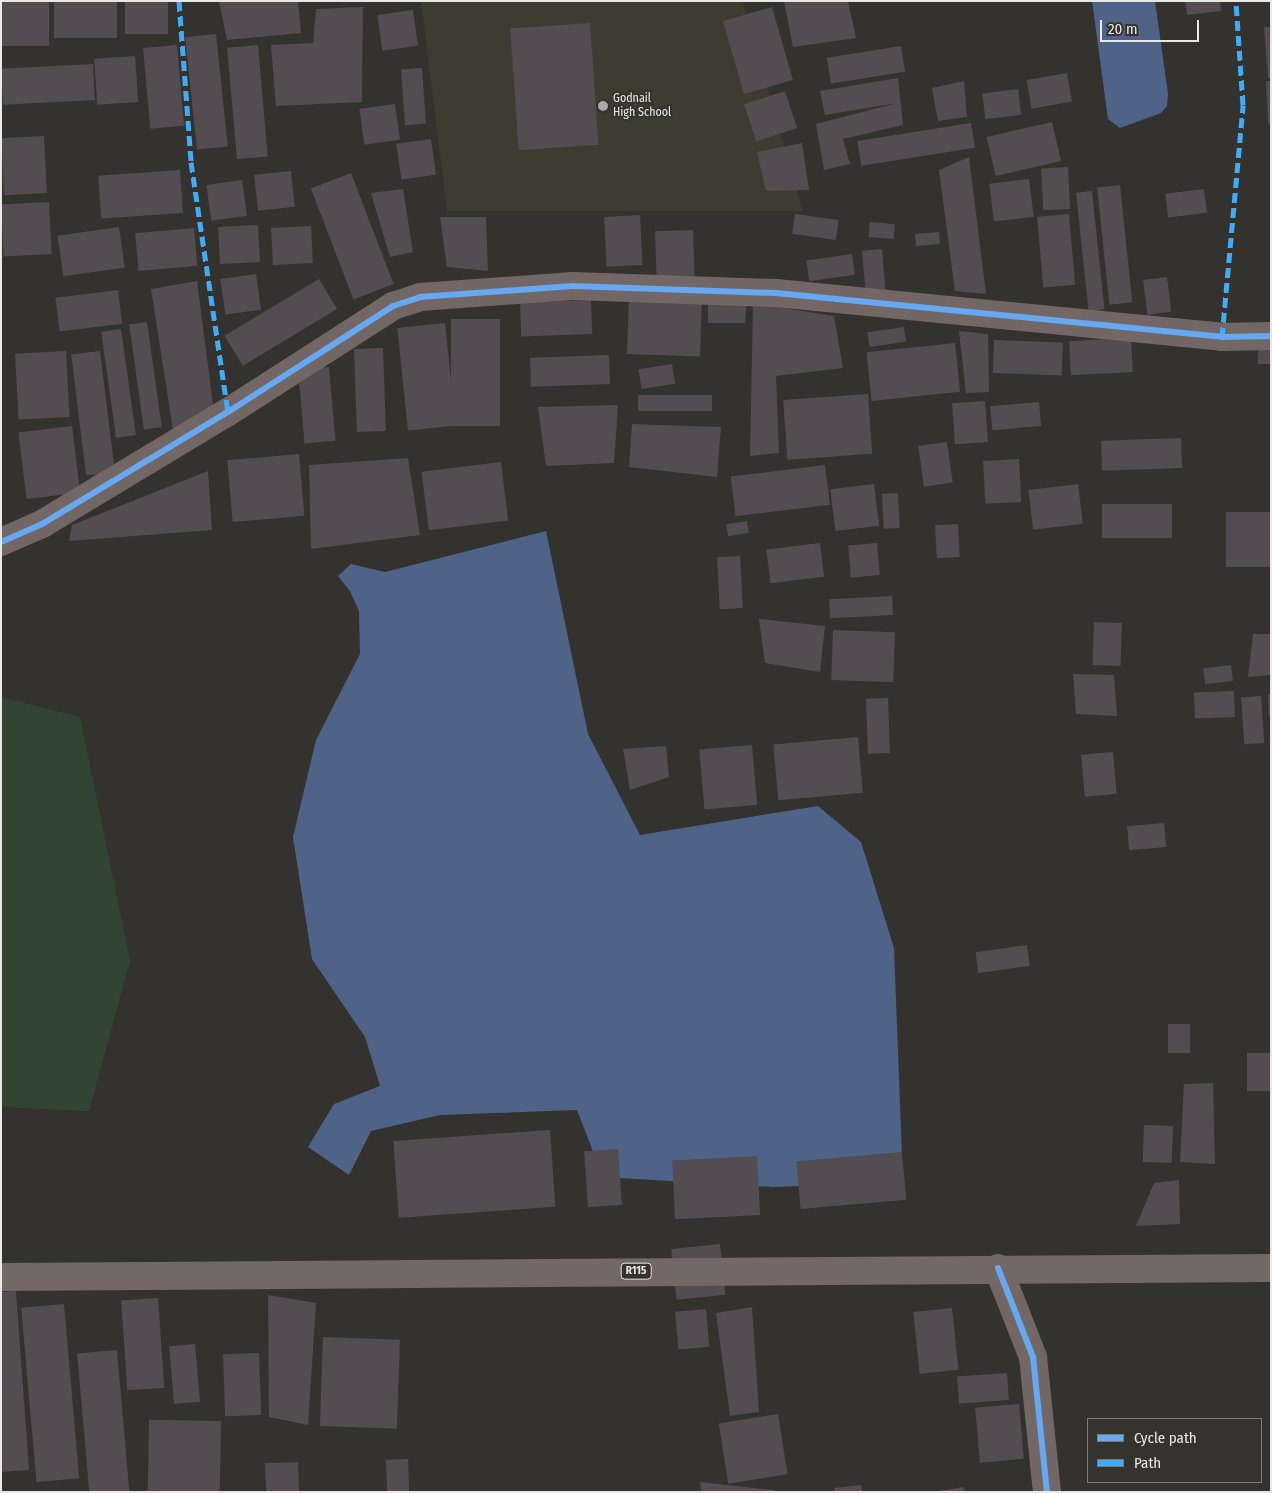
<!DOCTYPE html>
<style>
body{margin:0}
#map{position:relative;width:1272px;height:1493px;overflow:hidden;background:#34322f;font-family:"Fira Sans Condensed",sans-serif}
div>[style]{position:absolute}
[style*='--x']{left:calc(var(--x)*1px);top:calc(var(--y)*1px);width:calc(var(--w)*1px);rotate:calc(var(--a)*1deg)}
.built>*{inset:0;background:#3e3b31}
.green>*{inset:0;background:#314532}
.water>*{inset:0;background:#4f6388}
.building>*{inset:0;background:#534c51;transform-origin:0 0}
.minor>*{height:28px;margin:-14px;padding:0 14px;transform-origin:14px;border-radius:14px;background:#736765}
.primary>*{height:28px;margin:-14px;padding:0 14px;transform-origin:14px;border-radius:14px;background:#736865}
.quiet>*{height:5px;margin-top:-2.5px;transform-origin:0;background:repeating-linear-gradient(90deg,#42abf6 0 10px,transparent 0 15px)}
.cycleway>*{height:6px;margin:-3px;padding:0 3px;transform-origin:3px;border-radius:3px;background:#66a8f1}
.dots>*{width:14px;height:14px;translate:-50% -50%;box-sizing:border-box;border:2px solid #35332e;border-radius:50%}
span{translate:-50% -50%;white-space:nowrap;text-align:center;line-height:1.15;-webkit-text-stroke:4px #35332e;paint-order:stroke}
.shield-label span{padding:1px 4px;background:#35332e;border:1px solid;border-radius:4px;-webkit-text-stroke-width:0}
.shield-label{font-size:11px;color:#e9e8e4;font-weight:700}
.poi-label{font-size:12px;color:#e9e8e4}
.left{translate:0 -50%;text-align:left}
.frame{position:absolute;inset:0;border:2px solid #e9e8e4;pointer-events:none}
.legend{position:absolute;left:1087px;top:1418px;width:175px;height:65px;box-sizing:border-box;background:#35332e;border:1px solid #7d7b77;margin:0;padding:6px 9px;list-style:none;font-size:15px;color:#e9e8e4}
.legend li{display:flex;align-items:center;gap:10px;height:25px}
.legend b{width:25px;border:1px solid #7d7b77}
.scale{position:absolute;left:1100px;top:20px;width:99px;height:22px;box-sizing:border-box;border:2px solid #e9e8e4;border-top:0;padding-left:6px;font-size:15px;line-height:18px;white-space:nowrap;color:#e9e8e4;-webkit-text-stroke:4px #35332e;paint-order:stroke}
</style>
<div id="map">
<div class="built">
<div style="clip-path:polygon(421px 1px,742px 1px,803px 211px,447px 211px)"></div>
</div>
<div class="green">
<div style="clip-path:polygon(1px 697px,80px 717px,130px 961px,89px 1111px,1px 1107px)"></div>
</div>
<div class="water">
<div style="clip-path:polygon(1092px 1px,1155px 1px,1168px 94px,1167px 106px,1161px 113px,1120px 128px,1108px 119px)"></div>
<div style="clip-path:polygon(546px 531px,588px 734px,640px 835px,818px 806px,861px 842px,894px 948px,903px 1182px,774px 1187px,603px 1177px,577px 1110px,440px 1115px,371px 1131px,349px 1175px,308px 1147px,334px 1104px,380px 1086px,365px 1037px,312px 959px,293px 837px,316px 740px,360px 654px,359px 611px,350px 591px,338px 576px,351px 564px,385px 572px)"></div>
</div>
<div class="building">
<div style="left:1px;top:1px;width:48px;height:45px"></div>
<div style="left:54px;top:1px;width:63px;height:37px"></div>
<div style="left:125px;top:1px;width:43px;height:33px"></div>
<div style="clip-path:polygon(219px 1px,298px 1px,301px 33px,227px 40px)"></div>
<div style="clip-path:polygon(784px 1px,848px 1px,856px 38px,793px 47px)"></div>
<div style="clip-path:polygon(1185px 1px,1220px 1px,1221px 11px,1187px 15px)"></div>
<div style="clip-path:polygon(363px 7px,362px 102px,276px 106px,271px 45px,313px 43px,316px 9px)"></div>
<div style="left:772px;top:7px;width:76px;height:51px;rotate:74deg"></div>
<div style="left:413px;top:10px;width:36px;height:36px;rotate:82deg"></div>
<div style="left:590px;top:23px;width:122px;height:80px;rotate:86deg"></div>
<div style="clip-path:polygon(1264px 27px,1271px 27px,1271px 78px,1268px 78px)"></div>
<div style="left:216px;top:34px;width:113px;height:31px;rotate:84deg"></div>
<div style="left:177px;top:45px;width:81px;height:34px;rotate:85deg"></div>
<div style="left:258px;top:45px;width:112px;height:31px;rotate:85deg"></div>
<div style="left:901px;top:46px;width:26px;height:75px;rotate:81deg"></div>
<div style="left:135px;top:56px;width:46px;height:41px;rotate:86deg"></div>
<div style="left:93px;top:64px;width:36px;height:92px;rotate:87deg"></div>
<div style="left:422px;top:68px;width:56px;height:21px;rotate:86deg"></div>
<div style="left:1067px;top:73px;width:29px;height:41px;rotate:80deg"></div>
<div style="clip-path:polygon(898px 78px,903px 125px,843px 139px,850px 164px,824px 170px,816px 124px,897px 103px,825px 115px,820px 91px)"></div>
<div style="clip-path:polygon(964px 81px,967px 117px,938px 121px,932px 88px)"></div>
<div style="clip-path:polygon(1266px 81px,1271px 81px,1271px 124px,1268px 124px)"></div>
<div style="left:1018px;top:89px;width:26px;height:36px;rotate:83deg"></div>
<div style="left:785px;top:91px;width:39px;height:43px;rotate:72deg"></div>
<div style="left:395px;top:104px;width:36px;height:36px;rotate:82deg"></div>
<div style="left:1052px;top:122px;width:40px;height:67px;rotate:77deg"></div>
<div style="left:971px;top:123px;width:25px;height:115px;rotate:81deg"></div>
<div style="left:44px;top:136px;width:57px;height:43px;rotate:87deg"></div>
<div style="left:431px;top:139px;width:36px;height:35px;rotate:82deg"></div>
<div style="clip-path:polygon(802px 143px,809px 190px,766px 191px,757px 152px)"></div>
<div style="clip-path:polygon(969px 157px,986px 294px,955px 291px,939px 170px)"></div>
<div style="left:1068px;top:167px;width:42px;height:27px;rotate:87deg"></div>
<div style="left:180px;top:170px;width:43px;height:82px;rotate:86deg"></div>
<div style="left:291px;top:171px;width:36px;height:37px;rotate:84deg"></div>
<div style="left:351px;top:173px;width:119px;height:43px;rotate:69deg"></div>
<div style="left:1029px;top:179px;width:38px;height:40px;rotate:83deg"></div>
<div style="left:242px;top:180px;width:36px;height:36px;rotate:82deg"></div>
<div style="left:1120px;top:185px;width:118px;height:23px;rotate:84deg"></div>
<div style="clip-path:polygon(403px 189px,413px 252px,390px 257px,371px 193px)"></div>
<div style="left:1204px;top:189px;width:24px;height:39px;rotate:83deg"></div>
<div style="left:1092px;top:191px;width:119px;height:16px;rotate:84deg"></div>
<div style="left:49px;top:202px;width:52px;height:48px;rotate:87deg"></div>
<div style="left:795px;top:214px;width:44px;height:20px;rotate:8deg"></div>
<div style="left:1069px;top:214px;width:71px;height:32px;rotate:85deg"></div>
<div style="left:640px;top:215px;width:50px;height:36px;rotate:87deg"></div>
<div style="clip-path:polygon(440px 217px,486px 217px,488px 271px,447px 267px)"></div>
<div style="left:870px;top:222px;width:25px;height:15px;rotate:5deg"></div>
<div style="left:258px;top:225px;width:37px;height:40px;rotate:87deg"></div>
<div style="left:311px;top:226px;width:37px;height:40px;rotate:87deg"></div>
<div style="left:119px;top:227px;width:41px;height:62px;rotate:82deg"></div>
<div style="left:194px;top:228px;width:38px;height:59px;rotate:85deg"></div>
<div style="left:693px;top:230px;width:50px;height:38px;rotate:88deg"></div>
<div style="left:939px;top:232px;width:12px;height:24px;rotate:85deg"></div>
<div style="left:882px;top:249px;width:43px;height:20px;rotate:85deg"></div>
<div style="left:852px;top:254px;width:21px;height:46px;rotate:82deg"></div>
<div style="left:256px;top:274px;width:36px;height:36px;rotate:82deg"></div>
<div style="left:1167px;top:277px;width:35px;height:24px;rotate:83deg"></div>
<div style="left:319px;top:279px;width:35px;height:110px;rotate:59deg"></div>
<div style="clip-path:polygon(197px 281px,214px 412px,173px 430px,151px 289px)"></div>
<div style="left:118px;top:290px;width:34px;height:63px;rotate:83deg"></div>
<div style="clip-path:polygon(708px 293px,747px 299px,745px 323px,708px 323px)"></div>
<div style="left:629px;top:296px;width:73px;height:58px;rotate:2deg"></div>
<div style="left:591px;top:300px;width:34px;height:71px;rotate:88deg"></div>
<div style="clip-path:polygon(753px 303px,834px 316px,843px 368px,776px 376px,779px 453px,750px 456px)"></div>
<div style="left:451px;top:319px;width:49px;height:107px"></div>
<div style="left:147px;top:322px;width:106px;height:18px;rotate:82deg"></div>
<div style="left:445px;top:323px;width:103px;height:48px;rotate:84deg"></div>
<div style="left:904px;top:327px;width:15px;height:37px;rotate:82deg"></div>
<div style="left:121px;top:329px;width:107px;height:20px;rotate:82deg"></div>
<div style="clip-path:polygon(959px 331px,988px 334px,989px 392px,966px 393px)"></div>
<div style="left:1131px;top:338px;width:34px;height:62px;rotate:87deg"></div>
<div style="left:994px;top:340px;width:69px;height:33px;rotate:2deg"></div>
<div style="left:1271px;top:341px;width:23px;height:13px;rotate:90deg"></div>
<div style="left:955px;top:343px;width:49px;height:89px;rotate:84deg"></div>
<div style="left:383px;top:348px;width:83px;height:29px;rotate:88deg"></div>
<div style="left:66px;top:351px;width:66px;height:51px;rotate:87deg"></div>
<div style="left:100px;top:351px;width:122px;height:29px;rotate:83deg"></div>
<div style="left:609px;top:355px;width:29px;height:79px;rotate:88deg"></div>
<div style="left:672px;top:364px;width:20px;height:34px;rotate:81deg"></div>
<div style="left:329px;top:367px;width:74px;height:31px;rotate:85deg"></div>
<div style="left:868px;top:394px;width:60px;height:85px;rotate:86deg"></div>
<div style="left:712px;top:395px;width:16px;height:74px;rotate:90deg"></div>
<div style="left:985px;top:401px;width:41px;height:33px;rotate:86deg"></div>
<div style="left:1039px;top:402px;width:24px;height:49px;rotate:85deg"></div>
<div style="clip-path:polygon(618px 405px,614px 463px,546px 466px,538px 407px)"></div>
<div style="clip-path:polygon(632px 424px,721px 427px,717px 477px,629px 467px)"></div>
<div style="left:72px;top:426px;width:67px;height:54px;rotate:83deg"></div>
<div style="left:1181px;top:438px;width:30px;height:80px;rotate:88deg"></div>
<div style="left:947px;top:442px;width:41px;height:29px;rotate:82deg"></div>
<div style="left:299px;top:454px;width:62px;height:72px;rotate:85deg"></div>
<div style="clip-path:polygon(408px 458px,420px 535px,311px 549px,309px 465px)"></div>
<div style="left:1019px;top:459px;width:43px;height:36px;rotate:87deg"></div>
<div style="left:501px;top:462px;width:59px;height:80px;rotate:83deg"></div>
<div style="left:825px;top:465px;width:40px;height:95px;rotate:83deg"></div>
<div style="clip-path:polygon(208px 471px,212px 530px,69px 541px,72px 525px)"></div>
<div style="left:874px;top:484px;width:42px;height:44px;rotate:83deg"></div>
<div style="left:1078px;top:484px;width:40px;height:50px;rotate:83deg"></div>
<div style="left:898px;top:493px;width:35px;height:16px;rotate:87deg"></div>
<div style="left:1102px;top:504px;width:70px;height:34px"></div>
<div style="left:1271px;top:512px;width:55px;height:45px;rotate:90deg"></div>
<div style="left:747px;top:521px;width:12px;height:21px;rotate:81deg"></div>
<div style="left:958px;top:524px;width:33px;height:23px;rotate:87deg"></div>
<div style="left:820px;top:543px;width:34px;height:54px;rotate:83deg"></div>
<div style="left:877px;top:543px;width:32px;height:29px;rotate:85deg"></div>
<div style="left:740px;top:556px;width:52px;height:23px;rotate:87deg"></div>
<div style="left:892px;top:596px;width:19px;height:63px;rotate:87deg"></div>
<div style="clip-path:polygon(759px 619px,825px 626px,820px 672px,765px 663px)"></div>
<div style="left:1094px;top:622px;width:28px;height:43px;rotate:2deg"></div>
<div style="left:833px;top:630px;width:62px;height:50px;rotate:2deg"></div>
<div style="clip-path:polygon(1253px 634px,1271px 634px,1271px 675px,1248px 677px)"></div>
<div style="left:1231px;top:665px;width:16px;height:28px;rotate:83deg"></div>
<div style="clip-path:polygon(1073px 674px,1114px 675px,1117px 716px,1076px 714px)"></div>
<div style="left:1234px;top:691px;width:26px;height:40px;rotate:88deg"></div>
<div style="clip-path:polygon(1271px 694px,1271px 716px,1269px 716px,1268px 695px)"></div>
<div style="left:1261px;top:696px;width:47px;height:20px;rotate:86deg"></div>
<div style="left:888px;top:698px;width:55px;height:22px;rotate:88deg"></div>
<div style="left:858px;top:737px;width:56px;height:85px;rotate:85deg"></div>
<div style="left:752px;top:745px;width:60px;height:53px;rotate:85deg"></div>
<div style="clip-path:polygon(666px 746px,669px 777px,630px 790px,623px 749px)"></div>
<div style="left:1113px;top:752px;width:42px;height:32px;rotate:85deg"></div>
<div style="left:1164px;top:823px;width:24px;height:37px;rotate:85deg"></div>
<div style="left:1027px;top:945px;width:21px;height:52px;rotate:82deg"></div>
<div style="left:1168px;top:1024px;width:22px;height:29px"></div>
<div style="left:1271px;top:1053px;width:38px;height:24px;rotate:90deg"></div>
<div style="clip-path:polygon(1213px 1083px,1215px 1164px,1180px 1162px,1184px 1084px)"></div>
<div style="left:1144px;top:1125px;width:29px;height:37px;rotate:2deg"></div>
<div style="left:550px;top:1130px;width:77px;height:157px;rotate:86deg"></div>
<div style="left:618px;top:1149px;width:56px;height:34px;rotate:86deg"></div>
<div style="left:902px;top:1152px;width:48px;height:106px;rotate:85deg"></div>
<div style="left:757px;top:1156px;width:59px;height:85px;rotate:87deg"></div>
<div style="clip-path:polygon(1179px 1180px,1180px 1224px,1136px 1226px,1154px 1183px)"></div>
<div style="left:720px;top:1244px;width:51px;height:49px;rotate:84deg"></div>
<div style="clip-path:polygon(16px 1291px,29px 1470px,1px 1472px,1px 1292px)"></div>
<div style="clip-path:polygon(268px 1295px,316px 1303px,308px 1425px,269px 1417px)"></div>
<div style="left:158px;top:1298px;width:90px;height:37px;rotate:86deg"></div>
<div style="left:64px;top:1304px;width:175px;height:43px;rotate:85deg"></div>
<div style="clip-path:polygon(752px 1307px,759px 1412px,730px 1416px,716px 1313px)"></div>
<div style="left:952px;top:1308px;width:62px;height:39px;rotate:84deg"></div>
<div style="left:706px;top:1309px;width:38px;height:31px;rotate:85deg"></div>
<div style="left:323px;top:1337px;width:77px;height:89px;rotate:2deg"></div>
<div style="left:195px;top:1344px;width:58px;height:26px;rotate:85deg"></div>
<div style="left:117px;top:1350px;width:143px;height:40px;rotate:85deg"></div>
<div style="left:259px;top:1353px;width:62px;height:36px;rotate:88deg"></div>
<div style="left:1007px;top:1373px;width:27px;height:50px;rotate:86deg"></div>
<div style="left:1019px;top:1404px;width:55px;height:44px;rotate:85deg"></div>
<div style="left:778px;top:1414px;width:61px;height:60px;rotate:81deg"></div>
<div style="left:221px;top:1421px;width:71px;height:72px;rotate:91deg"></div>
<div style="left:408px;top:1459px;width:33px;height:22px;rotate:88deg"></div>
<div style="left:298px;top:1462px;width:30px;height:33px;rotate:88deg"></div>
<div style="clip-path:polygon(700px 1482px,774px 1490px,774px 1492px,701px 1492px)"></div>
<div style="clip-path:polygon(861px 1485px,862px 1492px,835px 1492px,834px 1488px)"></div>
<div style="clip-path:polygon(964px 1487px,965px 1492px,938px 1492px,938px 1491px)"></div>
</div>
<div class="minor">
<div style="--x:1;--y:542;--w:45;--a:-23.7"></div>
<div style="--x:42;--y:524;--w:217;--a:-31.1"></div>
<div style="--x:228;--y:412;--w:196;--a:-32.7"></div>
<div style="--x:393;--y:306;--w:28;--a:-18"></div>
<div style="--x:420;--y:297;--w:153;--a:-4.1"></div>
<div style="--x:573;--y:286;--w:203;--a:2"></div>
<div style="--x:776;--y:293;--w:448;--a:5.6"></div>
<div style="--x:1222;--y:337;--w:49;--a:-1.2"></div>
<div style="--x:998;--y:1268;--w:96;--a:68.5"></div>
<div style="--x:1033;--y:1357;--w:136;--a:84.1"></div>
</div>
<div class="primary">
<div style="--x:1;--y:1277;--w:1270;--a:-0.41"></div>
</div>
<div class="quiet">
<div style="--x:179;--y:1;--w:161;--a:85.7"></div>
<div style="--x:191;--y:162;--w:253;--a:81.6"></div>
<div style="--x:1222;--y:337;--w:233;--a:-84.8"></div>
<div style="--x:1243;--y:105;--w:104;--a:-93.9"></div>
</div>
<div class="cycleway">
<div style="--x:1;--y:542;--w:45;--a:-23.7"></div>
<div style="--x:42;--y:524;--w:217;--a:-31.1"></div>
<div style="--x:228;--y:412;--w:196;--a:-32.7"></div>
<div style="--x:393;--y:306;--w:28;--a:-18"></div>
<div style="--x:420;--y:297;--w:153;--a:-4.1"></div>
<div style="--x:573;--y:286;--w:203;--a:2"></div>
<div style="--x:776;--y:293;--w:448;--a:5.6"></div>
<div style="--x:1222;--y:337;--w:49;--a:-1.2"></div>
<div style="--x:998;--y:1268;--w:96;--a:68.5"></div>
<div style="--x:1033;--y:1357;--w:136;--a:84.1"></div>
</div>
<div class="dots">
<div style="left:603px;top:106px;background:#aaa8a5"></div>
</div>
<div class="shield-label">
<span style="left:636px;top:1271px">R115</span>
</div>
<div class="poi-label">
<span class="left" style="left:613px;top:106px">Godnail<br>High School</span>
</div>
<div class="frame"></div>
<ul class="legend">
<li><b style="height:6px;background:#66a8f1"></b>Cycle path</li>
<li><b style="height:6px;background:#42abf6"></b>Path</li>
</ul>
<div class="scale">20 m</div>
</div>
